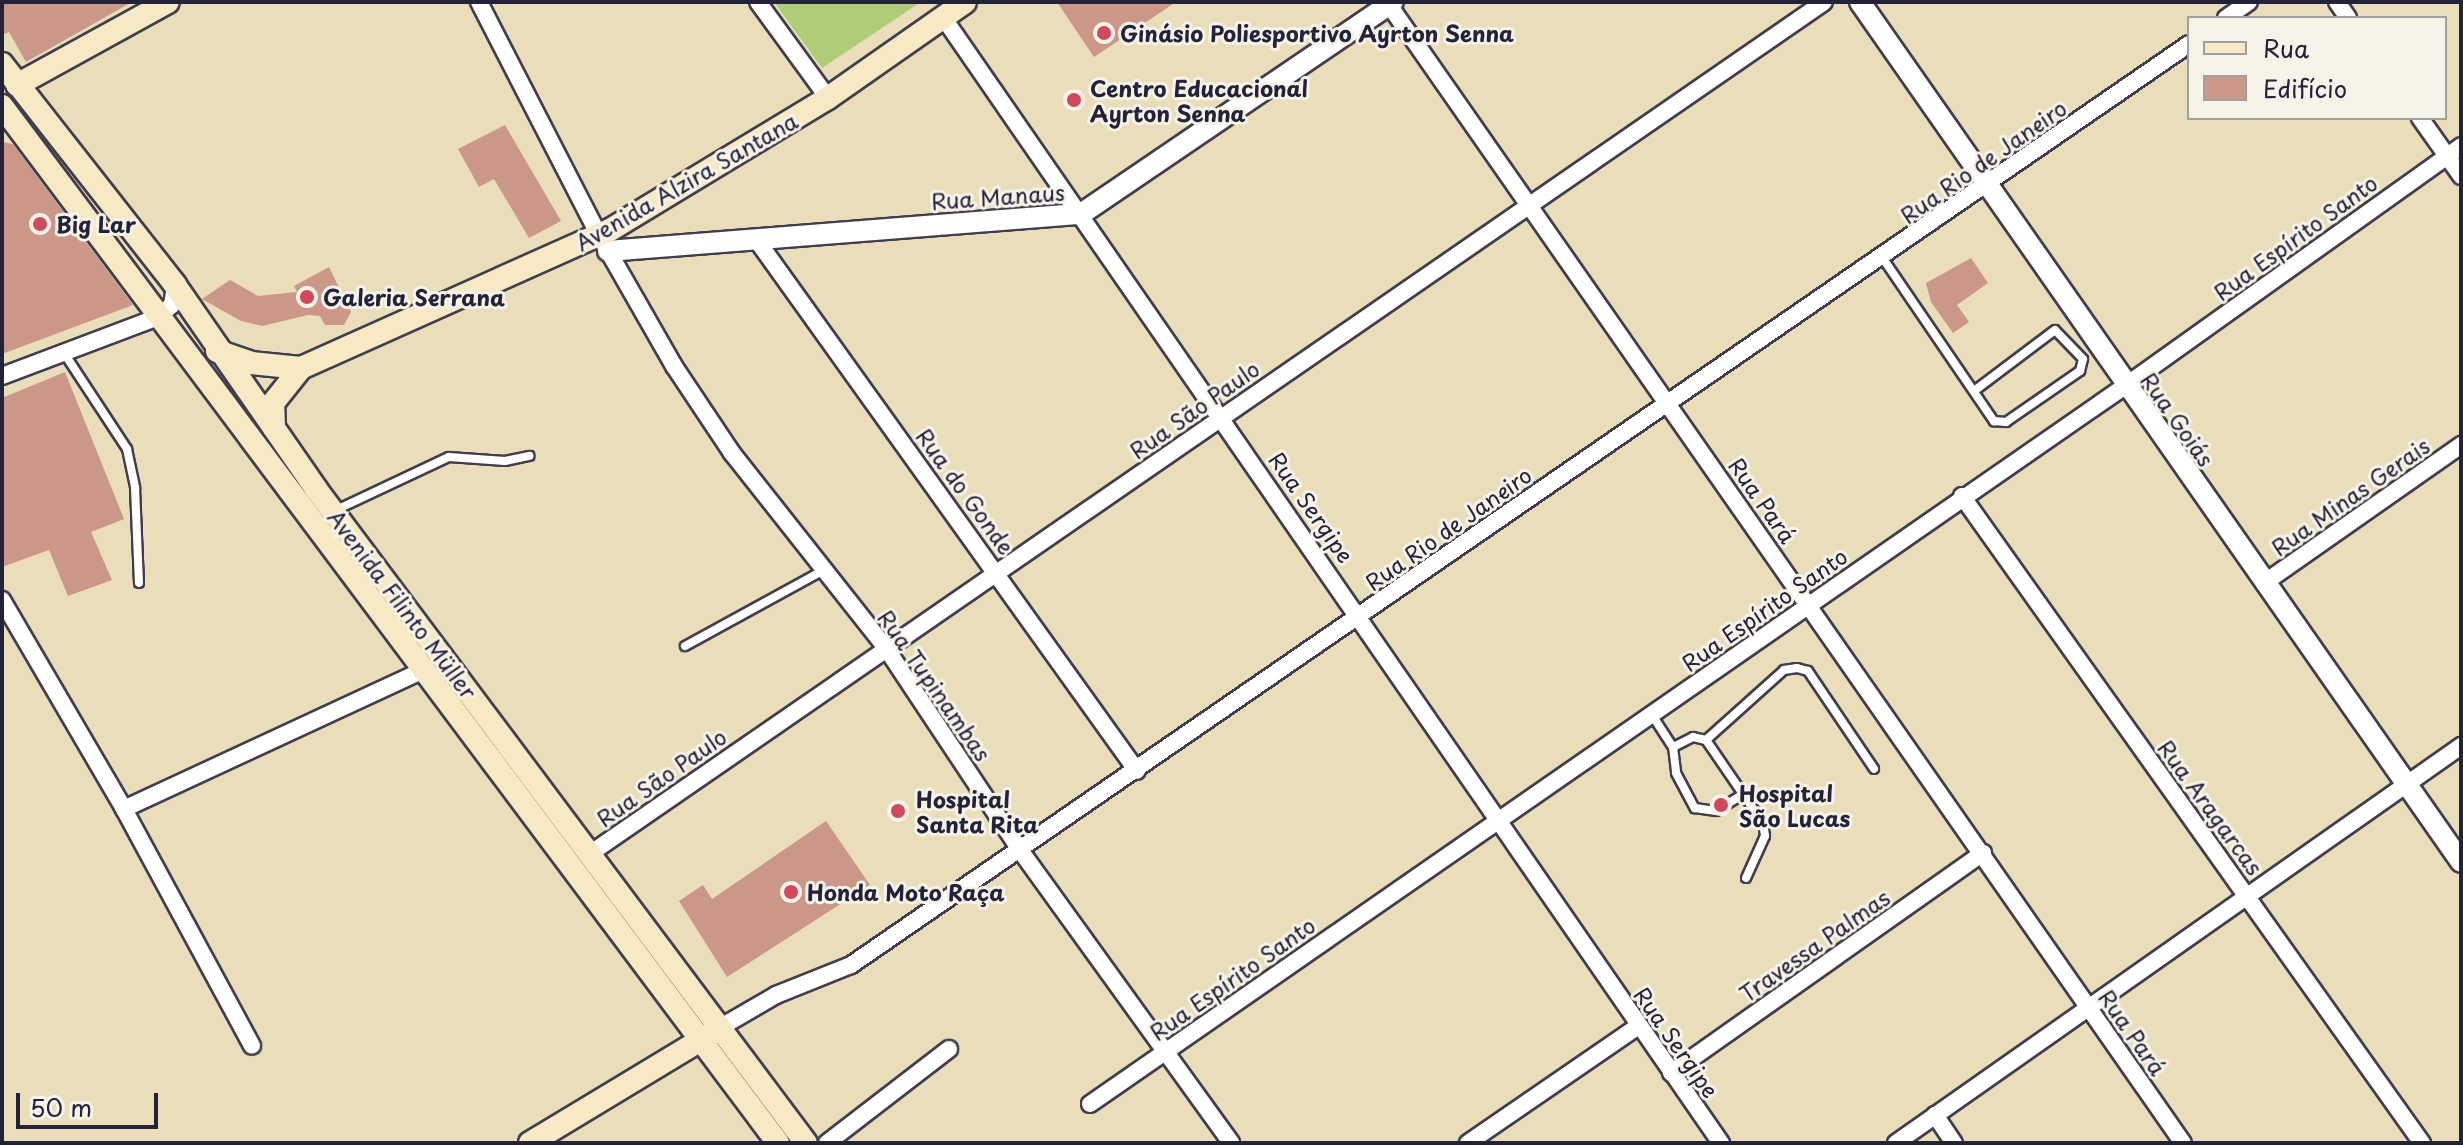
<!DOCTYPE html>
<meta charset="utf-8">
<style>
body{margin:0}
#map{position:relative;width:2463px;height:1145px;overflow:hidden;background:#e9deb9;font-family:"Playpen Sans",sans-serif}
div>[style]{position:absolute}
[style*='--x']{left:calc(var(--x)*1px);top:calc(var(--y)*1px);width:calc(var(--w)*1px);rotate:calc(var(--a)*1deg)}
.green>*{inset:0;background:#aecd74}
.building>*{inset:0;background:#ca9789}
.roads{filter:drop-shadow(2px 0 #403e4e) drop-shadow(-2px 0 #403e4e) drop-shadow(0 2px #403e4e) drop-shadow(0 -2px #403e4e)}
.service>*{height:8px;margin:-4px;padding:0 4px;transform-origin:4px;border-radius:4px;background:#fff}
.minor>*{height:16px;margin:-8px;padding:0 8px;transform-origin:8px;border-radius:8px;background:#fff}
.tertiary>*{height:20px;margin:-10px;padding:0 10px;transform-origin:10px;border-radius:10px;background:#fff}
.secondary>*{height:22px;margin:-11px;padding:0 11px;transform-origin:11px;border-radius:11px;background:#f7e9c3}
.dots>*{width:22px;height:22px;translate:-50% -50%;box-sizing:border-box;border:4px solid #f7f3e8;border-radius:50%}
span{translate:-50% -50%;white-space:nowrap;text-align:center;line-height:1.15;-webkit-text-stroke:6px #f7f3e8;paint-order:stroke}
.poi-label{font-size:22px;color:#22223b;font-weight:700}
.left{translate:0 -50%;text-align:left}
.street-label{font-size:22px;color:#22223b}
.frame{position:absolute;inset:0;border:4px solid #22223b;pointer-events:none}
.legend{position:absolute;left:2187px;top:16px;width:260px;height:104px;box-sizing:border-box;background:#f7f3e8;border:2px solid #a29fa3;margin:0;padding:10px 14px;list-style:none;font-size:24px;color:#22223b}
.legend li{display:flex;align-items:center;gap:16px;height:40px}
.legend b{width:40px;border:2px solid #a29fa3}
.scale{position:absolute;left:16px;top:1093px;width:142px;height:36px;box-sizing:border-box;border:4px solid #22223b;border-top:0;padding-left:10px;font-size:24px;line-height:28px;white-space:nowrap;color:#22223b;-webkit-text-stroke:6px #f7f3e8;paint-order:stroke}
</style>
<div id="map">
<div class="green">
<div style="clip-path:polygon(774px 2px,921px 2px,822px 68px)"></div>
</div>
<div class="building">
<div style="clip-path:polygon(2px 2px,132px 2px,26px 62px,9px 32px,2px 35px)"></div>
<div style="clip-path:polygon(1057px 2px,1176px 2px,1094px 57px)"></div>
<div style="clip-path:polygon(505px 125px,561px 221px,529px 238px,494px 179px,479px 187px,458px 149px)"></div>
<div style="clip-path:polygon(2px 142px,13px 144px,133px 305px,2px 354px)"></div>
<div style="clip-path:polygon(1971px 258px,1988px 283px,1957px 305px,1969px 322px,1953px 333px,1931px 302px,1926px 283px)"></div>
<div style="clip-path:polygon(329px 267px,351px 312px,344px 325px,325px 325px,320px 316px,308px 315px,262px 326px,241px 321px,202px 299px,230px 280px,258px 296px,297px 292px,294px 286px)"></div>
<div style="clip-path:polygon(65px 372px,124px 519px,91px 532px,112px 580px,68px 596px,49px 550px,2px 567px,2px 398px)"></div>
<div style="clip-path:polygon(826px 821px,870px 885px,727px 977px,679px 901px,703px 885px,712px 899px)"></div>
</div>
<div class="roads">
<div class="service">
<div style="--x:1882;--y:257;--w:199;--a:55.7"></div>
<div style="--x:1994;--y:421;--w:12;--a:5"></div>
<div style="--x:2006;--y:422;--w:90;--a:-34.6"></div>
<div style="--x:2080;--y:371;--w:12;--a:-76"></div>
<div style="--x:2083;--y:359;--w:40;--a:-134"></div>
<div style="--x:2055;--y:330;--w:101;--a:143"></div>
<div style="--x:64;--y:353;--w:115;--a:56.7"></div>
<div style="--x:127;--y:449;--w:40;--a:78"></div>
<div style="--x:135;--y:488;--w:95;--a:87.6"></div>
<div style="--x:334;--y:511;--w:127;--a:-25.2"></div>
<div style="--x:449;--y:457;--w:56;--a:4.1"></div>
<div style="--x:505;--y:461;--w:25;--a:-12"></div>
<div style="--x:685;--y:646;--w:158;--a:-28.7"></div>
<div style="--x:1652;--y:715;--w:38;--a:57"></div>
<div style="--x:1673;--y:747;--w:26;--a:83"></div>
<div style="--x:1676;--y:773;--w:40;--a:62"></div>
<div style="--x:1695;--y:808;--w:21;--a:8"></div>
<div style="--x:1716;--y:811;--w:32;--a:-32"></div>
<div style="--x:1743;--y:794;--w:65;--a:-124.4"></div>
<div style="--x:1706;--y:740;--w:13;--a:-167"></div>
<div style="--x:1693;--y:737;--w:22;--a:153"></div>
<div style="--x:1706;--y:740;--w:105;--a:-41.9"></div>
<div style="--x:1784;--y:670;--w:13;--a:-9"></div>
<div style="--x:1797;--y:668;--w:11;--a:15"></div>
<div style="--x:1808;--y:671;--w:118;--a:56"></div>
<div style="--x:1743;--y:794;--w:35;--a:55"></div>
<div style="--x:1763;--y:823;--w:13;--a:81"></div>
<div style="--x:1765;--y:836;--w:46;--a:114.3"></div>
</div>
<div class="minor">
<div style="--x:479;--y:2;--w:262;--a:62.8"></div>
<div style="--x:599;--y:235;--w:151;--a:60.2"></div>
<div style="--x:674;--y:366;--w:105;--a:56.3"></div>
<div style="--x:732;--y:453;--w:248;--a:51.7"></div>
<div style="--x:886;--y:648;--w:242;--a:56.4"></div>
<div style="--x:1020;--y:850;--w:361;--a:54.2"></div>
<div style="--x:758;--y:2;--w:119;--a:53.9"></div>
<div style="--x:1387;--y:2;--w:1391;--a:55.1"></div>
<div style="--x:2337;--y:2;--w:19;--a:55"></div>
<div style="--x:943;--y:17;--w:1369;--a:55.36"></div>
<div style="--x:2226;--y:18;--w:28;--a:-35"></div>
<div style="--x:2420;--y:118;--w:71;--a:54.7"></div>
<div style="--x:756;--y:239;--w:654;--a:54.39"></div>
<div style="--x:2;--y:376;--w:167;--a:-20.7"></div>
<div style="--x:158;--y:317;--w:18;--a:-41"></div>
<div style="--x:172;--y:305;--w:20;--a:-81"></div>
<div style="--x:1962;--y:496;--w:794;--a:54.59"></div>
<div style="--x:2264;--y:583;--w:241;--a:-35"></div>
<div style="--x:2;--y:600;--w:242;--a:59.7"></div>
<div style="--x:124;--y:809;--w:269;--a:61.6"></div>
<div style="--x:124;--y:809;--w:327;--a:-24.9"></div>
<div style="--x:591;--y:853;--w:1498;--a:-34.61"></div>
<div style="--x:721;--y:1027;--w:64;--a:-30.2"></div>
<div style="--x:776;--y:995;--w:81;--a:-21.8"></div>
<div style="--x:851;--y:965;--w:1624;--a:-34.54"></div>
<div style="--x:1671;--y:1073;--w:382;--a:-35.2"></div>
<div style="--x:1090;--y:1104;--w:1260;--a:-34.75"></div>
<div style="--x:2125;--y:386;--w:413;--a:-35.5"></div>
<div style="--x:1935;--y:1115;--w:34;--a:56"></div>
<div style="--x:827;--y:1143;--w:154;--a:-37.6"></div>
<div style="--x:1468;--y:1143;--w:206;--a:-34.5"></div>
<div style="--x:1896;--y:1143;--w:691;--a:-35.09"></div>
</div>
<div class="tertiary">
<div style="--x:1860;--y:2;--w:1049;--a:55.05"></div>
<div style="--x:608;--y:251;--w:474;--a:-4.5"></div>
<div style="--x:1081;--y:214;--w:377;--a:-34.2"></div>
</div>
<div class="secondary">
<div style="--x:2;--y:64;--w:281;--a:51.9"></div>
<div style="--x:175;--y:285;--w:248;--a:55.3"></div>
<div style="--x:316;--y:489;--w:817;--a:53.16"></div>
<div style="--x:17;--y:85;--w:172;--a:-28.8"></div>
<div style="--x:2;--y:106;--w:1295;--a:53.19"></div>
<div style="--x:217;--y:351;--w:36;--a:19"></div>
<div style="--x:251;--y:363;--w:50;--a:5.7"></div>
<div style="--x:274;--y:428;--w:25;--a:-92"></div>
<div style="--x:273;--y:403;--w:45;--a:-51.3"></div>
<div style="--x:301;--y:368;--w:338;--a:-24.1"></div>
<div style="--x:610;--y:230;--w:255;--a:-31.2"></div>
<div style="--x:828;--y:98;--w:167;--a:-35"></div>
<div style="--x:530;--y:1143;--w:215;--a:-31.1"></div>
</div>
</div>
<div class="dots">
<div style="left:1104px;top:33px;background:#d1495b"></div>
<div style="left:1074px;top:100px;background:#d1495b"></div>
<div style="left:40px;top:224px;background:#d1495b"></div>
<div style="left:307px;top:297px;background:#d1495b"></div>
<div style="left:1721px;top:805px;background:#d1495b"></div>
<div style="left:898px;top:811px;background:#d1495b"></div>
<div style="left:791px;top:892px;background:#d1495b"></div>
</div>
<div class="poi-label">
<span class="left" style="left:1120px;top:33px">Ginásio Poliesportivo Ayrton Senna</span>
<span class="left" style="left:1090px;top:100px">Centro Educacional<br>Ayrton Senna</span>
<span class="left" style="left:56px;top:224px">Big Lar</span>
<span class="left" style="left:323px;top:297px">Galeria Serrana</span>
<span class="left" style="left:1739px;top:805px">Hospital<br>São Lucas</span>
<span class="left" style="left:916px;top:811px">Hospital<br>Santa Rita</span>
<span class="left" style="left:807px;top:892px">Honda Moto Raça</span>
</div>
<div class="street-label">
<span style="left:1983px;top:161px;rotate:-35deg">Rua Rio de Janeiro</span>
<span style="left:686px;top:181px;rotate:-30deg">Avenida Alzira Santana</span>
<span style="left:998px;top:196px;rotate:-4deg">Rua Manaus</span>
<span style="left:2295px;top:237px;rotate:-36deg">Rua Espírito Santo</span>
<span style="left:1194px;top:409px;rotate:-35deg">Rua São Paulo</span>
<span style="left:2178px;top:419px;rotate:55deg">Rua Goiás</span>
<span style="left:966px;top:491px;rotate:54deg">Rua do Gonde</span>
<span style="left:2350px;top:496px;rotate:-35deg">Rua Minas Gerais</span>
<span style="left:1763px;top:500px;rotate:55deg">Rua Pará</span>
<span style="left:1312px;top:507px;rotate:55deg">Rua Sergipe</span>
<span style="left:1448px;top:528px;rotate:-35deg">Rua Rio de Janeiro</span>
<span style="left:403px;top:604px;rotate:53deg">Avenida Filinto Müller</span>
<span style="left:1764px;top:609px;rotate:-35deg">Rua Espírito Santo</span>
<span style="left:935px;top:685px;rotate:55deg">Rua Tupinambas</span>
<span style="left:661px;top:777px;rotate:-35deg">Rua São Paulo</span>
<span style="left:2211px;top:807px;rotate:54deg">Rua Aragarcas</span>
<span style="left:1814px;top:945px;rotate:-35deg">Travessa Palmas</span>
<span style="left:1232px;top:978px;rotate:-35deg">Rua Espírito Santo</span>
<span style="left:2133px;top:1032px;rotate:55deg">Rua Pará</span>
<span style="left:1677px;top:1042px;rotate:55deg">Rua Sergipe</span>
</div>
<div class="frame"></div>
<ul class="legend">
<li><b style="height:10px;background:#f7e9c3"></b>Rua</li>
<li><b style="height:22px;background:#ca9789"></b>Edifício</li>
</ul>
<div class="scale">50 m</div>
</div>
